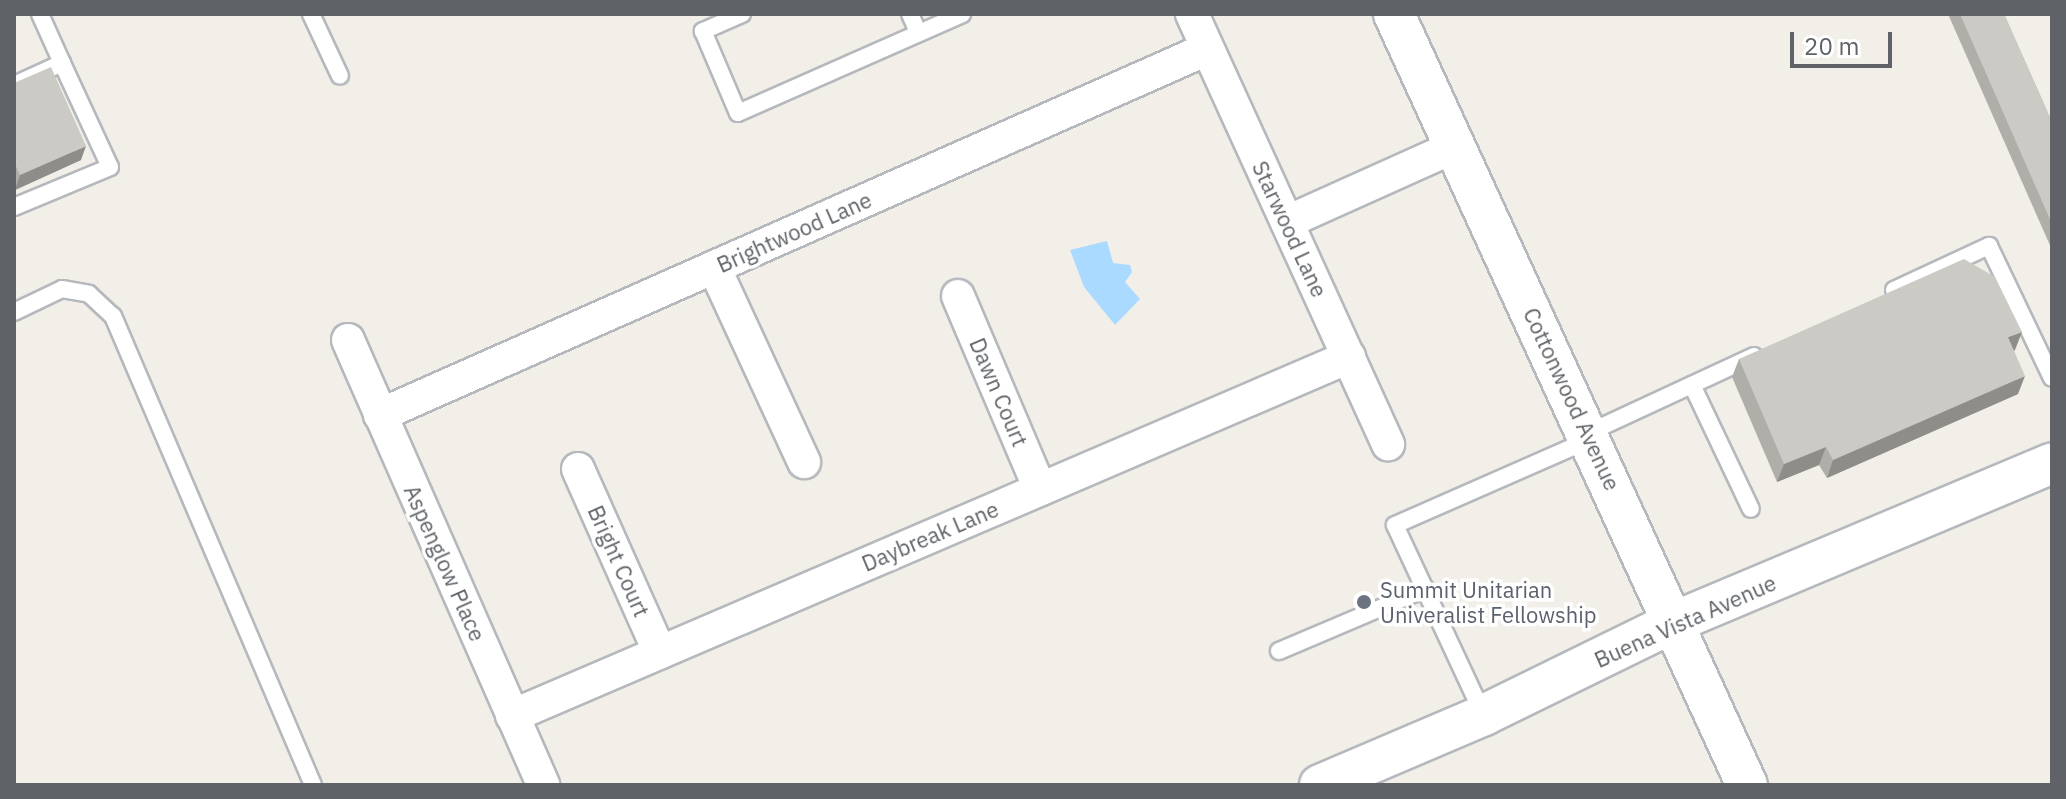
<!DOCTYPE html>
<style>
body{margin:0}
#map{position:relative;width:2066px;height:799px;overflow:hidden;background:#f1efe8;font-family:"IBM Plex Sans",sans-serif}
div>[style]{position:absolute}
[style*='--x']{left:calc(var(--x)*1px);top:calc(var(--y)*1px);width:calc(var(--w)*1px);rotate:calc(var(--a)*1deg)}
.water>*{inset:0;background:#aadaff}
.roads{filter:drop-shadow(2px 0 #b5b8bc) drop-shadow(-2px 0 #b5b8bc) drop-shadow(0 2px #b5b8bc) drop-shadow(0 -2px #b5b8bc)}
.service>*{height:16px;margin:-8px;padding:0 8px;transform-origin:8px;border-radius:8px;background:#fff}
.minor>*{height:32px;margin:-16px;padding:0 16px;transform-origin:16px;border-radius:16px;background:#fff}
.tertiary>*{height:40px;margin:-20px;padding:0 20px;transform-origin:20px;border-radius:20px;background:#fff}
.wall>*{inset:0;background:#afaea9}
.shaded-wall>*{inset:0;background:#8f8d8a}
.building>*{inset:0;background:#cccac5}
.dots>*{width:22px;height:22px;translate:-50% -50%;box-sizing:border-box;border:4px solid #fff;border-radius:50%}
span{translate:-50% -50%;white-space:nowrap;text-align:center;line-height:1.15;-webkit-text-stroke:7px #fff;paint-order:stroke}
.street-label{font-size:22px;color:#5f6368}
.worship-label{font-size:22px;color:#5b616d}
.left{translate:0 -50%;text-align:left}
.frame{position:absolute;inset:0;border:16px solid #5f6368;pointer-events:none}
.scale{position:absolute;left:1790px;top:32px;width:102px;height:36px;box-sizing:border-box;border:4px solid #5f6368;border-top:0;padding-left:10px;font-size:24px;line-height:28px;white-space:nowrap;color:#5f6368;-webkit-text-stroke:6px #fff;paint-order:stroke}
</style>
<div id="map">
<div class="water">
<div style="clip-path:polygon(1107px 241px,1113px 263px,1130px 265px,1132px 272px,1125px 282px,1140px 299px,1115px 325px,1084px 287px,1070px 250px)"></div>
</div>
<div class="roads">
<div class="service">
<div style="--x:311;--y:14;--w:68;--a:64.9"></div>
<div style="--x:742;--y:14;--w:43;--a:156.4"></div>
<div style="--x:703;--y:31;--w:89;--a:66.9"></div>
<div style="--x:738;--y:113;--w:245;--a:-23.8"></div>
<div style="--x:910;--y:14;--w:20;--a:66"></div>
<div style="--x:14;--y:85;--w:53;--a:-24.6"></div>
<div style="--x:62;--y:63;--w:54;--a:-114.2"></div>
<div style="--x:14;--y:207;--w:104;--a:-22.6"></div>
<div style="--x:110;--y:167;--w:115;--a:-114.8"></div>
<div style="--x:1894;--y:290;--w:105;--a:-24.9"></div>
<div style="--x:1989;--y:246;--w:146;--a:64.5"></div>
<div style="--x:14;--y:312;--w:53;--a:-25.6"></div>
<div style="--x:62;--y:289;--w:27;--a:10"></div>
<div style="--x:89;--y:294;--w:33;--a:43"></div>
<div style="--x:113;--y:316;--w:510;--a:66.9"></div>
<div style="--x:1692;--y:385;--w:137;--a:64.6"></div>
<div style="--x:1588;--y:433;--w:183;--a:-24.9"></div>
<div style="--x:1279;--y:651;--w:159;--a:-23"></div>
<div style="--x:1483;--y:714;--w:208;--a:-115"></div>
<div style="--x:1395;--y:525;--w:212;--a:-23.7"></div>
</div>
<div class="minor">
<div style="--x:1192;--y:14;--w:473;--a:65.5"></div>
<div style="--x:1287;--y:222;--w:183;--a:-24.2"></div>
<div style="--x:714;--y:267;--w:215;--a:65.2"></div>
<div style="--x:958;--y:296;--w:210;--a:67"></div>
<div style="--x:348;--y:340;--w:486;--a:66.3"></div>
<div style="--x:380;--y:415;--w:904;--a:-23.87"></div>
<div style="--x:578;--y:469;--w:201;--a:66"></div>
<div style="--x:512;--y:716;--w:911;--a:-23.22"></div>
</div>
<div class="tertiary">
<div style="--x:1394;--y:14;--w:848;--a:65.4"></div>
<div style="--x:1320;--y:785;--w:178;--a:-23.1"></div>
<div style="--x:1484;--y:715;--w:209;--a:-26.1"></div>
<div style="--x:1672;--y:623;--w:412;--a:-22.8"></div>
</div>
</div>
<div class="wall">
<div style="clip-path:polygon(1948px 14px,2004px 14px,2052px 122px,2052px 250px)"></div>
<div style="clip-path:polygon(14px 83px,81px 160px,15px 190px,14px 188px)"></div>
<div style="clip-path:polygon(2015px 350px,2014px 351px,2018px 394px,1827px 478px,1819px 465px,1777px 482px,1732px 377px,1739px 359px)"></div>
</div>
<div class="shaded-wall">
<div style="clip-path:polygon(86px 146px,81px 160px,15px 190px,20px 175px)"></div>
<div style="clip-path:polygon(2022px 332px,2015px 350px,2002px 355px,2008px 337px)"></div>
<div style="clip-path:polygon(2025px 376px,2018px 394px,1827px 478px,1833px 460px)"></div>
<div style="clip-path:polygon(1826px 447px,1819px 465px,1777px 482px,1784px 464px)"></div>
</div>
<div class="building">
<div style="clip-path:polygon(1960px 14px,2004px 14px,2052px 122px,2052px 224px)"></div>
<div style="clip-path:polygon(51px 67px,86px 146px,20px 175px,14px 162px,14px 83px)"></div>
<div style="clip-path:polygon(1964px 259px,1995px 277px,2022px 332px,2008px 337px,2025px 376px,1833px 460px,1826px 447px,1784px 464px,1739px 359px)"></div>
</div>
<div class="dots">
<div style="left:1364px;top:602px;background:#6b7280"></div>
</div>
<div class="street-label">
<span style="left:1290px;top:229px;rotate:65deg">Starwood Lane</span>
<span style="left:794px;top:232px;rotate:-24deg">Brightwood Lane</span>
<span style="left:999px;top:392px;rotate:67deg">Dawn Court</span>
<span style="left:1572px;top:399px;rotate:65deg">Cottonwood Avenue</span>
<span style="left:930px;top:536px;rotate:-23deg">Daybreak Lane</span>
<span style="left:619px;top:561px;rotate:66deg">Bright Court</span>
<span style="left:445px;top:563px;rotate:66deg">Aspenglow Place</span>
<span style="left:1685px;top:621px;rotate:-24deg">Buena Vista Avenue</span>
</div>
<div class="worship-label">
<span class="left" style="left:1380px;top:602px">Summit Unitarian<br>Univeralist Fellowship</span>
</div>
<div class="frame"></div>
<div class="scale">20 m</div>
</div>
